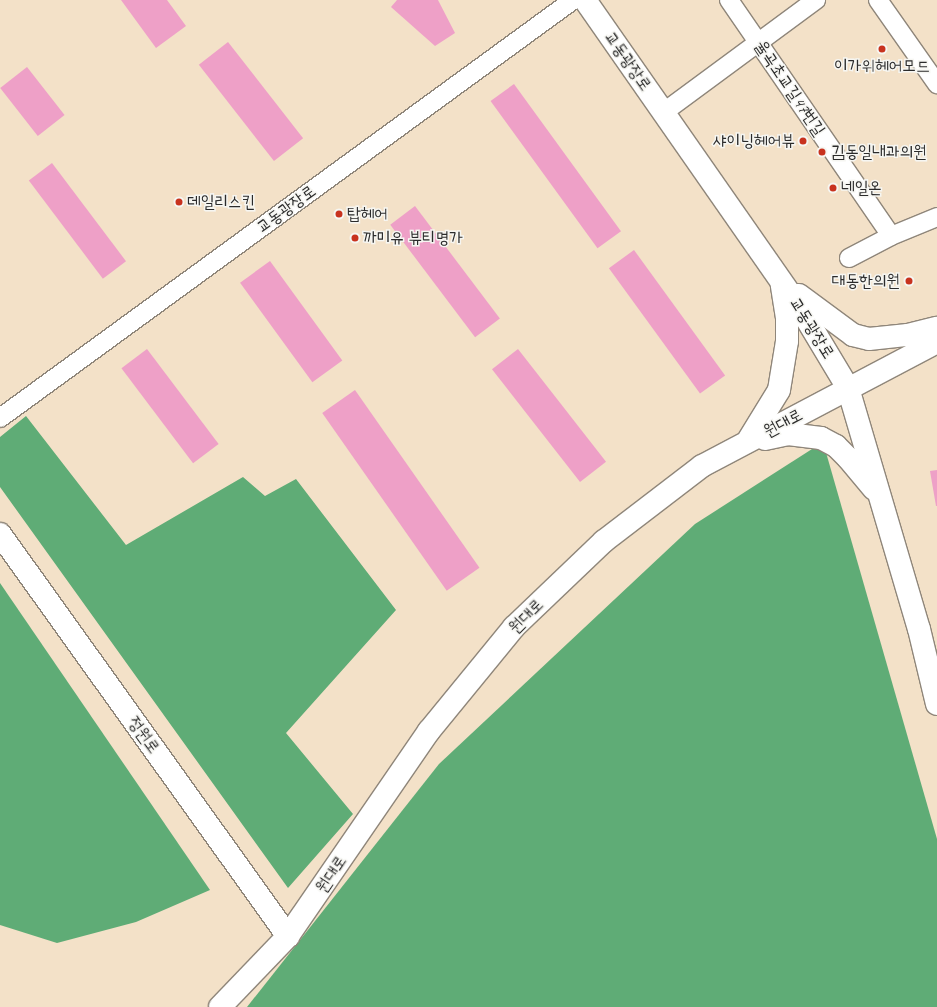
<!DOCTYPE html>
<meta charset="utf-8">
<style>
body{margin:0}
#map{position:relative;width:937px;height:1007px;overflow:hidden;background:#f3e1c8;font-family:Caveat,"Poor Story",sans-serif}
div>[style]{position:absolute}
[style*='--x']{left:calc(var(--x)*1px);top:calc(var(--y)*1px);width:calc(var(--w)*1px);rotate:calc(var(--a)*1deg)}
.forest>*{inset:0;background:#5fac76}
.building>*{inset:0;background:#eea0c7;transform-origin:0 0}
.roads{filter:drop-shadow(1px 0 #8f867a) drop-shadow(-1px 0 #8f867a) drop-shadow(0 1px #8f867a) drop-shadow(0 -1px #8f867a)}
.minor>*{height:18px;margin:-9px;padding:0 9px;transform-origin:9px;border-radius:9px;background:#fff}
.tertiary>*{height:22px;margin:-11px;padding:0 11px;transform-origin:11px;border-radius:11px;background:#fff}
.dots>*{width:11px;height:11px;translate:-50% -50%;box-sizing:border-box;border:2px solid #f6f6f2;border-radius:50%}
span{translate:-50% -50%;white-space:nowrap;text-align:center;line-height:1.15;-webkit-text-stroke:3px #f6f6f2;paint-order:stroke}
.street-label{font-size:17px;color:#2b2b2b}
.poi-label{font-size:17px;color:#2b2b2b}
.right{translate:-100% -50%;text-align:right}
.left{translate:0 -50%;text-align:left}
</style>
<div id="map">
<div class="forest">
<div style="clip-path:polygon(26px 416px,126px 545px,243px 477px,265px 496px,296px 479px,396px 610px,286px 733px,353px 814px,288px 888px,0 487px,0 437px)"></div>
<div style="clip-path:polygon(823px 442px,937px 839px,937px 1007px,247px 1007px,439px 764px,695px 524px)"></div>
<div style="clip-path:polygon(0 583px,210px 890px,136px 922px,57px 943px,0 925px)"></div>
</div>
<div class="building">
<div style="clip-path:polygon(121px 0,167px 0,186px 26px,156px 48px)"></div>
<div style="clip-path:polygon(397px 0,438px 0,455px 33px,435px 46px,391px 7px)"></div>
<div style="left:228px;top:42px;width:122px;height:37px;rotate:52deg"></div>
<div style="left:27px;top:67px;width:61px;height:34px;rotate:52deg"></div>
<div style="left:514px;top:84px;width:182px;height:29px;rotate:54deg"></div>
<div style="left:52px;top:163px;width:123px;height:29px;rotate:53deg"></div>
<div style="left:415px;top:206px;width:141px;height:31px;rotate:53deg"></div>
<div style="left:634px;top:250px;width:155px;height:31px;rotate:54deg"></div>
<div style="left:270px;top:261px;width:123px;height:37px;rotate:54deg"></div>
<div style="left:147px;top:349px;width:119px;height:32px;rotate:53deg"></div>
<div style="left:518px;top:349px;width:143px;height:33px;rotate:52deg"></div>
<div style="left:355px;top:390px;width:217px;height:40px;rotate:55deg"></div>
<div style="clip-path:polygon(937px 470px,937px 506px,936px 506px,930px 471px)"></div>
</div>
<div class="roads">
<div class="minor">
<div style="--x:729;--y:0;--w:286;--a:55.5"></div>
<div style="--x:878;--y:0;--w:103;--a:54.9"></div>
<div style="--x:664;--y:112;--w:189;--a:-36.4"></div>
<div style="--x:849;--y:258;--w:47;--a:-27.6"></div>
<div style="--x:891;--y:236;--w:50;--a:-22.4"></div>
<div style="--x:0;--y:418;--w:709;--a:-36.11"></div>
</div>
<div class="tertiary">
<div style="--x:585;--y:0;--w:376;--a:55.1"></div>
<div style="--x:800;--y:308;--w:93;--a:59"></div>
<div style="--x:848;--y:388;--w:251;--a:73.6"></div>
<div style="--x:919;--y:629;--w:77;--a:76.5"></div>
<div style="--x:799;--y:295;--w:67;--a:36.5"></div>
<div style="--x:853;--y:335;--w:16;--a:14"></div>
<div style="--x:869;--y:339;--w:39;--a:-6"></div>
<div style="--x:908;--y:335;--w:30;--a:-14"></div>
<div style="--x:749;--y:439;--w:57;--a:-58.5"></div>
<div style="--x:779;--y:390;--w:50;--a:-80.7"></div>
<div style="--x:787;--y:341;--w:23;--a:-90"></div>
<div style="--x:787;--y:318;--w:33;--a:-99"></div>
<div style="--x:765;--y:439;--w:24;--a:-12"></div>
<div style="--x:788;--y:434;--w:33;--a:7"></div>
<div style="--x:821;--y:438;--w:17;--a:28"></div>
<div style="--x:836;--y:446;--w:17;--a:45"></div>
<div style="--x:848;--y:458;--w:40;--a:50"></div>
<div style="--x:0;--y:534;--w:495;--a:54.4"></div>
<div style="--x:220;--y:1007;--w:98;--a:-46.2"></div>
<div style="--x:288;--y:936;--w:249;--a:-55.5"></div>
<div style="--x:429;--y:731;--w:134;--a:-50.7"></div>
<div style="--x:514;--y:627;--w:124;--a:-43.7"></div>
<div style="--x:604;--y:541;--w:123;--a:-37.4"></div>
<div style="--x:702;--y:466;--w:266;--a:-27.8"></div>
</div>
</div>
<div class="dots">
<div style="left:882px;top:49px;background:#c8321e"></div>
<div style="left:803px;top:141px;background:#c8321e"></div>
<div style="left:822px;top:152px;background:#c8321e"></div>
<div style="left:833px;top:188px;background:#c8321e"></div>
<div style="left:179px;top:202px;background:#c8321e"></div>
<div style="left:339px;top:214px;background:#c8321e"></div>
<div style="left:355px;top:238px;background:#c8321e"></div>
<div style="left:909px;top:281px;background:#c8321e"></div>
</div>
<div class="street-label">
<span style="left:628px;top:61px;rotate:55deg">교동광장로</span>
<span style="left:790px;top:88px;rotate:56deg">율곡초교길47번길</span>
<span style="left:286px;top:209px;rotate:-36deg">교동광장로</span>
<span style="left:812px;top:328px;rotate:58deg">교동광장로</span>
<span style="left:783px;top:423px;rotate:-28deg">원대로</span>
<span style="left:526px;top:616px;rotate:-45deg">원대로</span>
<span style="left:144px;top:735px;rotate:54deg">정원로</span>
<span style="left:331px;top:874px;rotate:-56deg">원대로</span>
</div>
<div class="poi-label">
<span style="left:882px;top:66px">이가위헤어모드</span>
<span class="right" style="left:795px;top:141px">샤이닝헤어뷰</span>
<span class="left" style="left:831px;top:152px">김동일내과의원</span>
<span class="left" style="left:841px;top:188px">네일온</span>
<span class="left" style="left:187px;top:202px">데일리스킨</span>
<span class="left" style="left:347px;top:214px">탑헤어</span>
<span class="left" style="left:363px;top:238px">까미유 뷰티명가</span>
<span class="right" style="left:900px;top:281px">대동한의원</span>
</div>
</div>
